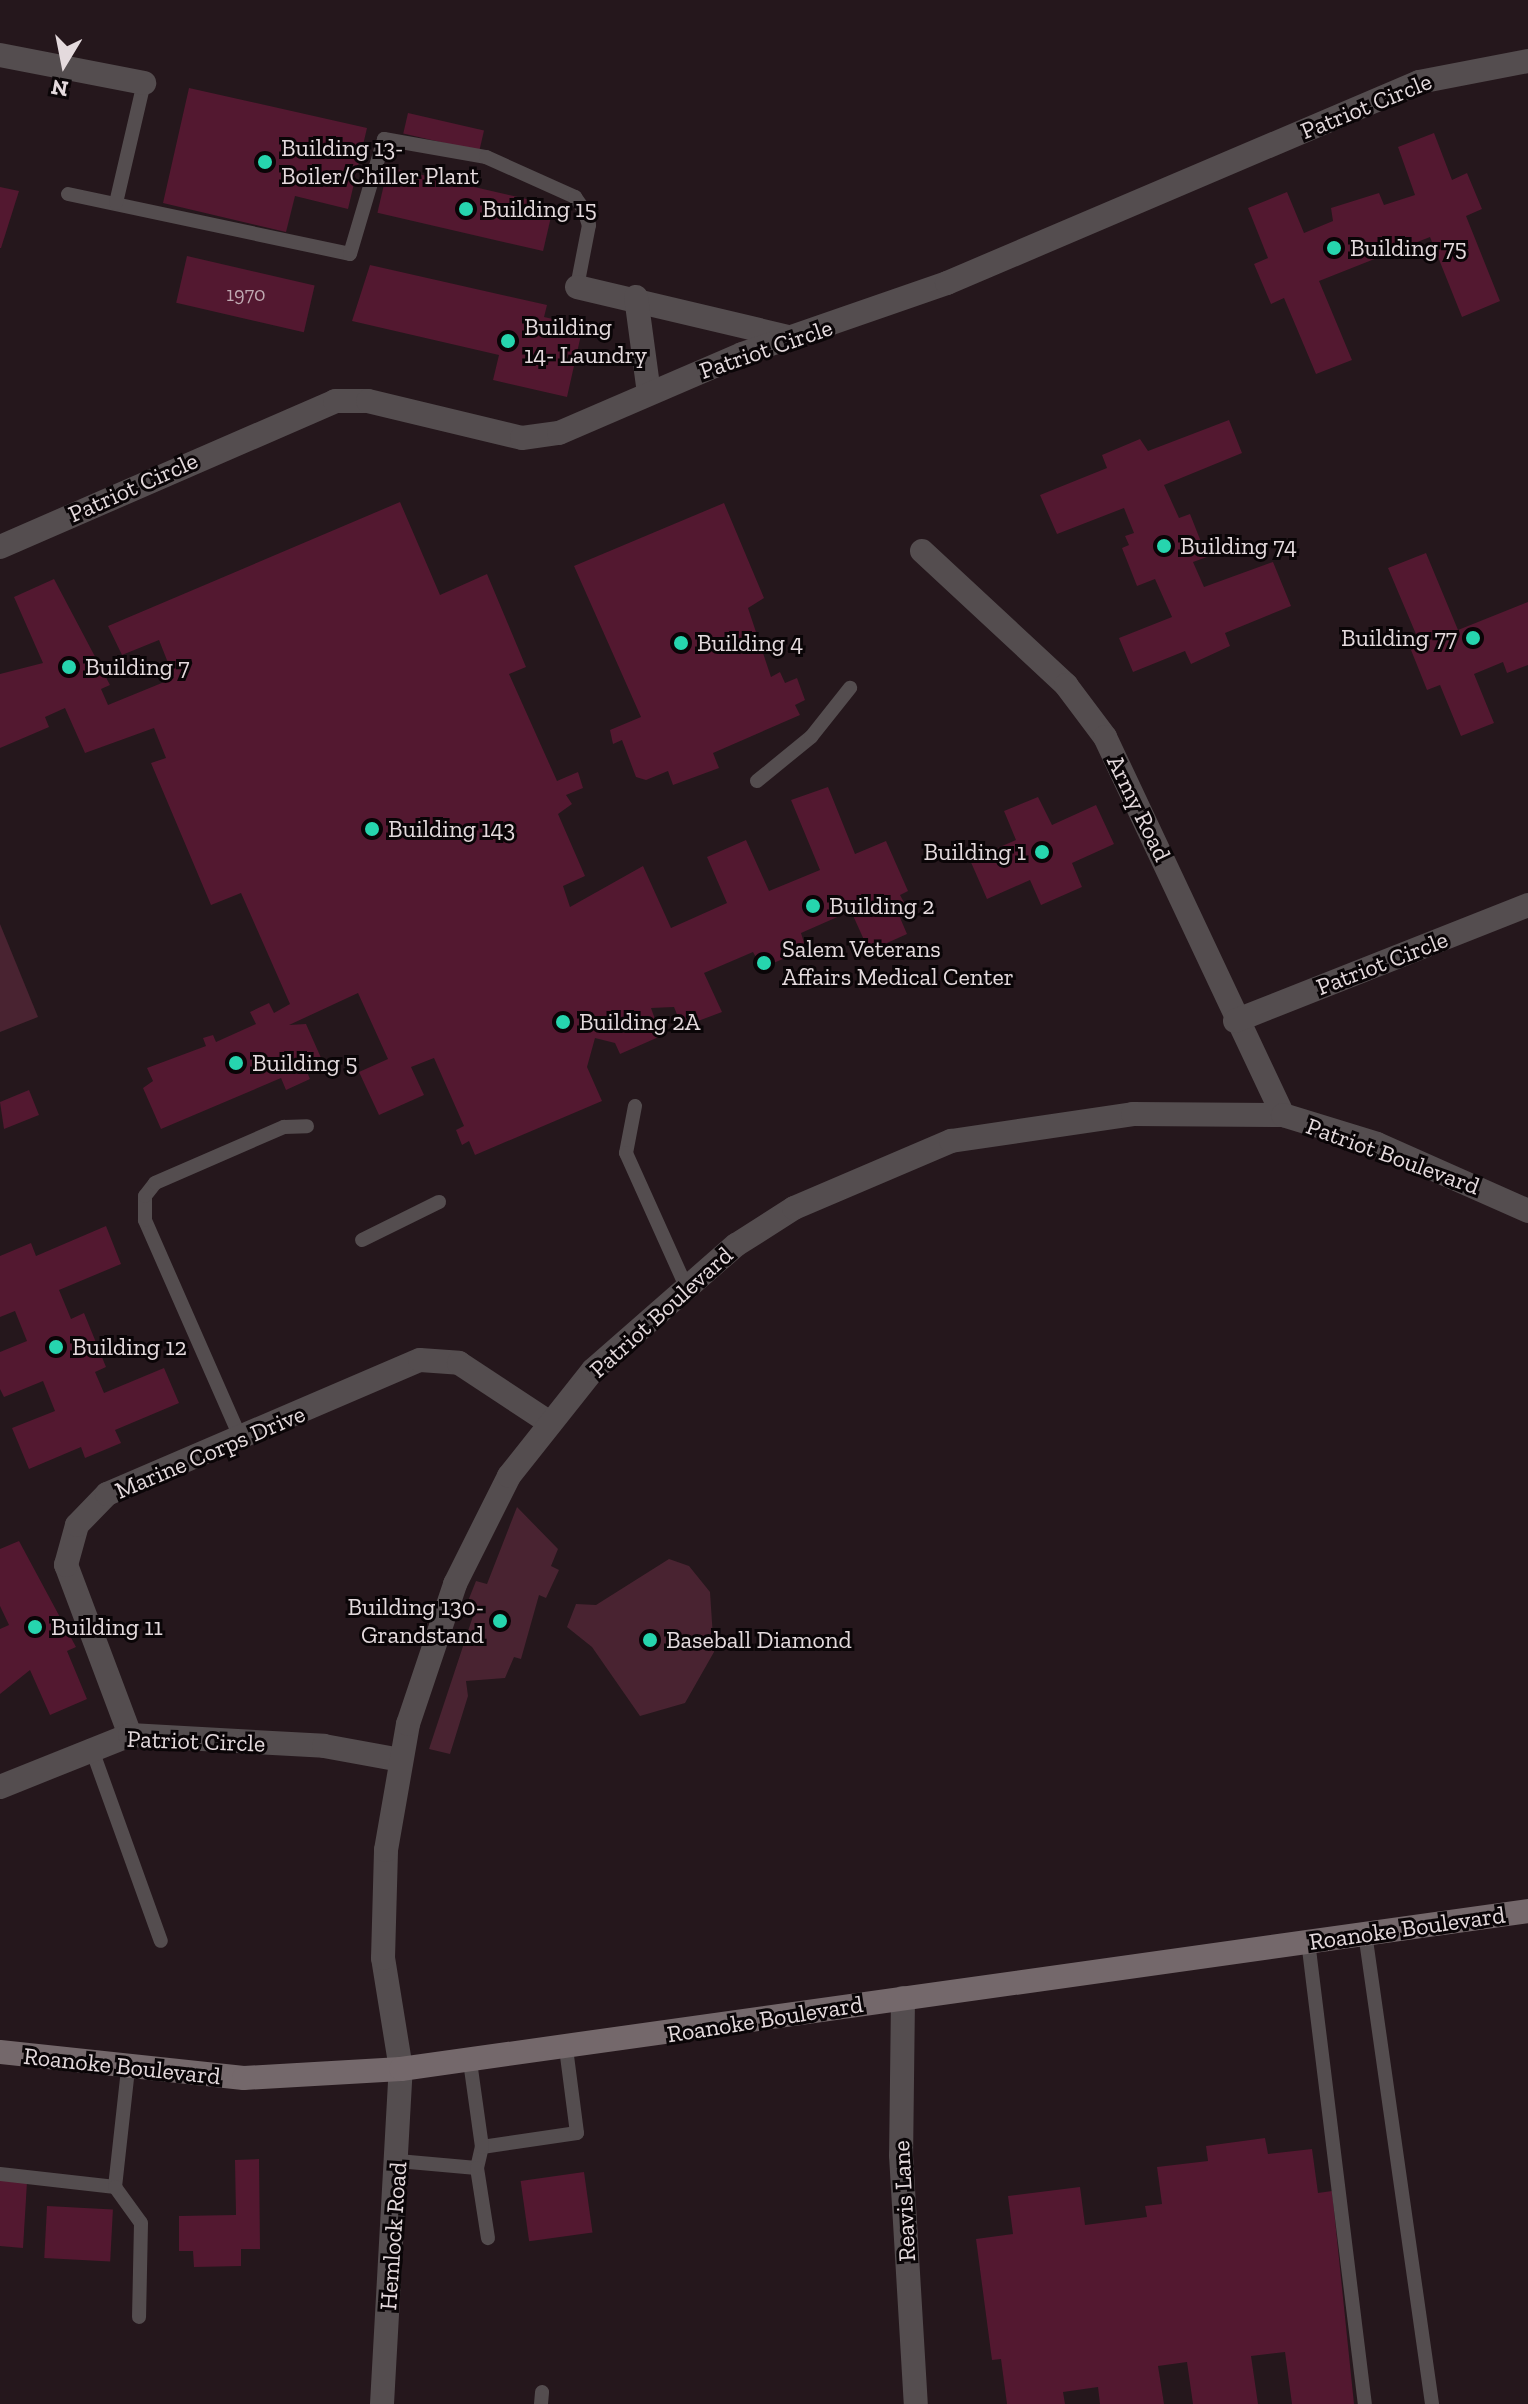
<!DOCTYPE html>
<style>
body{margin:0}
#map{position:relative;width:1528px;height:2404px;overflow:hidden;background:#25171c;font-family:"Zilla Slab",serif}
div>[style]{position:absolute}
[style*='--x']{left:calc(var(--x)*1px);top:calc(var(--y)*1px);width:calc(var(--w)*1px);rotate:calc(var(--a)*1deg)}
.green>*{inset:0;background:#492331}
.building>*{inset:0;background:#531830;transform-origin:0 0}
.service>*{height:14px;margin:-7px;padding:0 7px;transform-origin:7px;border-radius:7px;background:#544d4f}
.minor>*{height:24px;margin:-12px;padding:0 12px;transform-origin:12px;border-radius:12px;background:#544d4f}
.tertiary>*{height:24px;margin:-12px;padding:0 12px;transform-origin:12px;border-radius:12px;background:#544d4f}
.secondary>*{height:24px;margin:-12px;padding:0 12px;transform-origin:12px;border-radius:12px;background:#74686b}
.dots>*{width:22px;height:22px;translate:-50% -50%;box-sizing:border-box;border:4px solid #0a0507;border-radius:50%}
span{translate:-50% -50%;white-space:nowrap;text-align:center;line-height:1.15;-webkit-text-stroke:6px #0a0507;paint-order:stroke}
.number-label{font-size:20px;color:#c0aab2}
.number-label span{-webkit-text-stroke-width:0}
.street-label{font-size:24px;color:#e4dadd}
.poi-label{font-size:24px;color:#e4dadd}
.left{translate:0 -50%;text-align:left}
.right{translate:-100% -50%;text-align:right}
.north{position:absolute;left:24px;top:24px;width:80px;height:80px;-webkit-text-stroke:6px #0a0507;paint-order:stroke;rotate:190deg;font-size:22px;font-weight:700;line-height:32px;text-align:center;color:#e4dadd}
.north::after{content:'';display:block;margin:auto;width:28px;height:36px;background:#e4dadd;clip-path:polygon(50% 0,100% 100%,50% 72%,0 100%)}
</style>
<div id="map">
<div class="green">
<div style="clip-path:polygon(0 924px,38px 1017px,0 1032px)"></div>
<div style="clip-path:polygon(517px 1507px,558px 1549px,551px 1566px,559px 1570px,546px 1598px,539px 1595px,521px 1659px,514px 1657px,505px 1678px,466px 1681px,468px 1696px,450px 1754px,429px 1749px,477px 1604px,468px 1601px,476px 1581px,487px 1584px)"></div>
<div style="clip-path:polygon(669px 1559px,689px 1566px,710px 1592px,714px 1652px,685px 1703px,640px 1716px,592px 1647px,567px 1627px,576px 1604px,596px 1605px)"></div>
</div>
<div class="building">
<div style="clip-path:polygon(189px 88px,367px 128px,348px 209px,295px 196px,286px 232px,163px 203px)"></div>
<div style="left:408px;top:113px;width:78px;height:21px;rotate:13deg"></div>
<div style="clip-path:polygon(1434px 133px,1452px 180px,1467px 173px,1482px 209px,1466px 216px,1500px 301px,1462px 317px,1430px 237px,1319px 281px,1352px 360px,1316px 374px,1284px 298px,1271px 304px,1254px 264px,1268px 258px,1248px 208px,1287px 192px,1304px 233px,1333px 221px,1331px 208px,1379px 193px,1384px 205px,1415px 195px,1398px 147px)"></div>
<div style="left:388px;top:167px;width:170px;height:47px;rotate:13deg"></div>
<div style="clip-path:polygon(0 187px,19px 191px,1px 248px,0 248px)"></div>
<div style="left:187px;top:256px;width:131px;height:48px;rotate:13deg"></div>
<div style="clip-path:polygon(370px 265px,547px 305px,544px 317px,583px 326px,567px 397px,493px 380px,499px 355px,352px 321px)"></div>
<div style="clip-path:polygon(1229px 420px,1242px 453px,1164px 485px,1179px 518px,1190px 514px,1207px 557px,1193px 562px,1204px 587px,1273px 562px,1291px 606px,1225px 633px,1230px 646px,1191px 664px,1185px 651px,1133px 672px,1119px 638px,1172px 617px,1155px 579px,1137px 586px,1122px 548px,1129px 545px,1125px 536px,1134px 533px,1124px 508px,1057px 534px,1040px 495px,1107px 468px,1102px 455px,1140px 439px,1148px 451px)"></div>
<div style="clip-path:polygon(400px 502px,440px 595px,487px 574px,526px 667px,509px 674px,557px 781px,578px 772px,583px 788px,566px 795px,572px 804px,558px 814px,585px 876px,563px 886px,570px 907px,643px 866px,671px 928px,727px 903px,707px 857px,746px 840px,769px 891px,820px 870px,791px 800px,828px 787px,855px 854px,886px 841px,908px 891px,900px 895px,907px 908px,898px 913px,907px 934px,869px 951px,851px 911px,801px 933px,806px 949px,762px 968px,753px 952px,704px 973px,722px 1012px,682px 1027px,674px 1007px,651px 1008px,661px 1036px,620px 1054px,615px 1043px,595px 1038px,587px 1067px,602px 1101px,475px 1155px,469px 1141px,462px 1145px,456px 1130px,464px 1126px,434px 1058px,411px 1067px,424px 1095px,379px 1115px,359px 1072px,388px 1059px,358px 993px,289px 1025px,306px 1024px,322px 1060px,305px 1067px,310px 1079px,286px 1090px,281px 1078px,161px 1129px,143px 1088px,153px 1081px,147px 1068px,206px 1046px,203px 1038px,213px 1035px,216px 1042px,256px 1024px,250px 1012px,269px 1003px,274px 1013px,290px 1004px,241px 893px,211px 905px,151px 763px,166px 758px,154px 728px,85px 753px,65px 708px,45px 717px,49px 727px,0 748px,0 674px,43px 663px,14px 597px,54px 579px,110px 685px,101px 689px,108px 705px,174px 678px,159px 640px,122px 655px,108px 626px)"></div>
<div style="clip-path:polygon(724px 503px,764px 598px,748px 608px,771px 677px,780px 672px,785px 683px,797px 678px,805px 700px,795px 705px,800px 715px,713px 753px,719px 768px,673px 785px,668px 771px,646px 780px,636px 777px,622px 740px,613px 744px,610px 730px,641px 717px,574px 566px)"></div>
<div style="clip-path:polygon(1426px 553px,1458px 630px,1528px 602px,1528px 665px,1507px 673px,1503px 662px,1474px 674px,1494px 723px,1461px 736px,1440px 685px,1427px 690px,1411px 650px,1421px 646px,1388px 568px)"></div>
<div style="clip-path:polygon(1038px 797px,1052px 825px,1096px 805px,1114px 844px,1072px 863px,1082px 887px,1041px 905px,1030px 880px,987px 899px,970px 860px,1016px 840px,1004px 811px)"></div>
<div style="clip-path:polygon(29px 1090px,39px 1115px,4px 1129px,0 1102px)"></div>
<div style="clip-path:polygon(106px 1226px,121px 1264px,59px 1290px,71px 1319px,84px 1313px,106px 1367px,95px 1372px,104px 1393px,164px 1368px,179px 1403px,115px 1430px,121px 1443px,85px 1458px,81px 1447px,29px 1469px,12px 1428px,55px 1411px,43px 1381px,4px 1397px,0 1389px,0 1352px,27px 1341px,15px 1311px,0 1317px,0 1256px,31px 1243px,36px 1256px)"></div>
<div style="clip-path:polygon(19px 1541px,76px 1647px,67px 1651px,87px 1699px,50px 1715px,30px 1670px,0 1694px,0 1629px,9px 1625px,0 1606px,0 1549px)"></div>
<div style="clip-path:polygon(1265px 2138px,1268px 2154px,1312px 2149px,1318px 2193px,1332px 2191px,1354px 2404px,1292px 2404px,1285px 2352px,1251px 2356px,1258px 2404px,1193px 2404px,1187px 2362px,1158px 2366px,1164px 2404px,1100px 2404px,1098px 2387px,1063px 2392px,1065px 2404px,1007px 2404px,1001px 2359px,992px 2360px,976px 2239px,1013px 2234px,1008px 2196px,1080px 2187px,1085px 2225px,1147px 2217px,1145px 2206px,1162px 2204px,1157px 2167px,1208px 2161px,1206px 2146px)"></div>
<div style="clip-path:polygon(259px 2159px,260px 2249px,241px 2249px,241px 2266px,194px 2267px,193px 2251px,179px 2251px,179px 2216px,236px 2215px,235px 2160px)"></div>
<div style="left:584px;top:2172px;width:61px;height:64px;rotate:82deg"></div>
<div style="clip-path:polygon(0 2180px,27px 2182px,23px 2248px,0 2246px)"></div>
<div style="left:47px;top:2206px;width:66px;height:52px;rotate:3deg"></div>
</div>
<div class="service">
<div style="--x:68;--y:194;--w:288;--a:12"></div>
<div style="--x:350;--y:254;--w:120;--a:-73.5"></div>
<div style="--x:384;--y:139;--w:104;--a:10"></div>
<div style="--x:486;--y:157;--w:98;--a:24.2"></div>
<div style="--x:575;--y:197;--w:16;--a:55"></div>
<div style="--x:584;--y:210;--w:16;--a:72"></div>
<div style="--x:589;--y:225;--w:63;--a:101"></div>
<div style="--x:116;--y:203;--w:123;--a:-76.9"></div>
<div style="--x:757;--y:781;--w:70;--a:-39.2"></div>
<div style="--x:811;--y:737;--w:63;--a:-51.5"></div>
<div style="--x:635;--y:1106;--w:48;--a:100.8"></div>
<div style="--x:626;--y:1153;--w:144;--a:65.8"></div>
<div style="--x:362;--y:1240;--w:86;--a:-26.3"></div>
<div style="--x:241;--y:1439;--w:239;--a:-113.7"></div>
<div style="--x:145;--y:1220;--w:24;--a:-90"></div>
<div style="--x:145;--y:1196;--w:16;--a:-52"></div>
<div style="--x:155;--y:1183;--w:141;--a:-23.5"></div>
<div style="--x:284;--y:1127;--w:23;--a:-2"></div>
<div style="--x:91;--y:1747;--w:206;--a:70.2"></div>
<div style="--x:1365;--y:1933;--w:476;--a:81.9"></div>
<div style="--x:1308;--y:1941;--w:466;--a:83"></div>
<div style="--x:482;--y:2147;--w:96;--a:-8.4"></div>
<div style="--x:577;--y:2133;--w:86;--a:-97.4"></div>
<div style="--x:398;--y:2161;--w:79;--a:5.1"></div>
<div style="--x:477;--y:2168;--w:22;--a:-77"></div>
<div style="--x:482;--y:2147;--w:86;--a:-98"></div>
<div style="--x:477;--y:2168;--w:71;--a:81.1"></div>
<div style="--x:0;--y:2174;--w:116;--a:6.4"></div>
<div style="--x:115;--y:2187;--w:118;--a:-83.7"></div>
<div style="--x:115;--y:2187;--w:44;--a:54.2"></div>
<div style="--x:141;--y:2223;--w:94;--a:91.2"></div>
<div style="--x:541;--y:2404;--w:12;--a:-85"></div>
</div>
<div class="minor">
<div style="--x:0;--y:55;--w:147;--a:11"></div>
<div style="--x:577;--y:287;--w:222;--a:13.3"></div>
<div style="--x:636;--y:297;--w:97;--a:82.3"></div>
<div style="--x:0;--y:547;--w:365;--a:-23.5"></div>
<div style="--x:335;--y:401;--w:33;--a:0"></div>
<div style="--x:368;--y:401;--w:158;--a:13.5"></div>
<div style="--x:522;--y:438;--w:37;--a:-8"></div>
<div style="--x:559;--y:433;--w:199;--a:-23.3"></div>
<div style="--x:742;--y:354;--w:217;--a:-19.1"></div>
<div style="--x:947;--y:283;--w:513;--a:-23.07"></div>
<div style="--x:1419;--y:82;--w:111;--a:-10.9"></div>
<div style="--x:922;--y:551;--w:197;--a:42.9"></div>
<div style="--x:1066;--y:685;--w:65;--a:53.1"></div>
<div style="--x:1105;--y:737;--w:418;--a:64.8"></div>
<div style="--x:1235;--y:1021;--w:315;--a:-21.6"></div>
<div style="--x:130;--y:1735;--w:182;--a:-110.6"></div>
<div style="--x:66;--y:1565;--w:41;--a:-74.6"></div>
<div style="--x:77;--y:1525;--w:43;--a:-45.9"></div>
<div style="--x:107;--y:1494;--w:340;--a:-23.2"></div>
<div style="--x:420;--y:1360;--w:39;--a:4"></div>
<div style="--x:459;--y:1363;--w:109;--a:33.4"></div>
<div style="--x:0;--y:1787;--w:140;--a:-21.8"></div>
<div style="--x:130;--y:1735;--w:194;--a:3.2"></div>
<div style="--x:324;--y:1746;--w:78;--a:10.3"></div>
<div style="--x:903;--y:1998;--w:157;--a:90.7"></div>
<div style="--x:901;--y:2155;--w:249;--a:86.6"></div>
<div style="--x:401;--y:2069;--w:112;--a:-99.2"></div>
<div style="--x:383;--y:1958;--w:108;--a:-88.4"></div>
<div style="--x:386;--y:1850;--w:128;--a:-80.1"></div>
<div style="--x:408;--y:1724;--w:148;--a:-71.4"></div>
<div style="--x:455;--y:1584;--w:121;--a:-63.4"></div>
<div style="--x:509;--y:1476;--w:135;--a:-51.6"></div>
<div style="--x:593;--y:1370;--w:190;--a:-41.2"></div>
<div style="--x:736;--y:1245;--w:69;--a:-32.5"></div>
<div style="--x:794;--y:1208;--w:171;--a:-23.1"></div>
<div style="--x:951;--y:1141;--w:184;--a:-8.4"></div>
<div style="--x:1133;--y:1114;--w:150;--a:0.4"></div>
<div style="--x:1283;--y:1115;--w:98;--a:17.1"></div>
<div style="--x:1377;--y:1144;--w:165;--a:23.9"></div>
</div>
<div class="tertiary">
<div style="--x:382;--y:2404;--w:336;--a:-86.8"></div>
</div>
<div class="secondary">
<div style="--x:0;--y:2052;--w:245;--a:6.1"></div>
<div style="--x:244;--y:2078;--w:157;--a:-3.3"></div>
<div style="--x:401;--y:2069;--w:1138;--a:-7.98"></div>
</div>
<div class="dots">
<div style="left:265px;top:162px;background:#26d5ae"></div>
<div style="left:466px;top:209px;background:#26d5ae"></div>
<div style="left:1334px;top:248px;background:#26d5ae"></div>
<div style="left:508px;top:341px;background:#26d5ae"></div>
<div style="left:1164px;top:546px;background:#26d5ae"></div>
<div style="left:1473px;top:638px;background:#26d5ae"></div>
<div style="left:681px;top:643px;background:#26d5ae"></div>
<div style="left:69px;top:667px;background:#26d5ae"></div>
<div style="left:372px;top:829px;background:#26d5ae"></div>
<div style="left:1042px;top:852px;background:#26d5ae"></div>
<div style="left:813px;top:906px;background:#26d5ae"></div>
<div style="left:764px;top:963px;background:#26d5ae"></div>
<div style="left:563px;top:1022px;background:#26d5ae"></div>
<div style="left:236px;top:1063px;background:#26d5ae"></div>
<div style="left:56px;top:1347px;background:#26d5ae"></div>
<div style="left:500px;top:1621px;background:#26d5ae"></div>
<div style="left:35px;top:1627px;background:#26d5ae"></div>
<div style="left:650px;top:1640px;background:#26d5ae"></div>
</div>
<div class="number-label">
<span style="left:246px;top:294px">1970</span>
</div>
<div class="street-label">
<span style="left:1366px;top:106px;rotate:-22deg">Patriot Circle</span>
<span style="left:766px;top:349px;rotate:-19deg">Patriot Circle</span>
<span style="left:133px;top:487px;rotate:-24deg">Patriot Circle</span>
<span style="left:1139px;top:808px;rotate:64deg">Army Road</span>
<span style="left:1382px;top:963px;rotate:-21deg">Patriot Circle</span>
<span style="left:1393px;top:1156px;rotate:20deg">Patriot Boulevard</span>
<span style="left:661px;top:1312px;rotate:-42deg">Patriot Boulevard</span>
<span style="left:210px;top:1452px;rotate:-23deg">Marine Corps Drive</span>
<span style="left:196px;top:1741px;rotate:2deg">Patriot Circle</span>
<span style="left:1407px;top:1928px;rotate:-8deg">Roanoke Boulevard</span>
<span style="left:765px;top:2019px;rotate:-9deg">Roanoke Boulevard</span>
<span style="left:122px;top:2066px;rotate:6deg">Roanoke Boulevard</span>
<span style="left:904px;top:2201px;rotate:-93deg">Reavis Lane</span>
<span style="left:393px;top:2236px;rotate:-86deg">Hemlock Road</span>
</div>
<div class="poi-label">
<span class="left" style="left:281px;top:162px">Building 13-<br>Boiler/Chiller Plant</span>
<span class="left" style="left:482px;top:209px">Building 15</span>
<span class="left" style="left:1350px;top:248px">Building 75</span>
<span class="left" style="left:524px;top:341px">Building<br>14- Laundry</span>
<span class="left" style="left:1180px;top:546px">Building 74</span>
<span class="right" style="left:1457px;top:638px">Building 77</span>
<span class="left" style="left:697px;top:643px">Building 4</span>
<span class="left" style="left:85px;top:667px">Building 7</span>
<span class="left" style="left:388px;top:829px">Building 143</span>
<span class="right" style="left:1026px;top:852px">Building 1</span>
<span class="left" style="left:829px;top:906px">Building 2</span>
<span class="left" style="left:782px;top:963px">Salem Veterans<br>Affairs Medical Center</span>
<span class="left" style="left:579px;top:1022px">Building 2A</span>
<span class="left" style="left:252px;top:1063px">Building 5</span>
<span class="left" style="left:72px;top:1347px">Building 12</span>
<span class="right" style="left:484px;top:1621px">Building 130-<br>Grandstand</span>
<span class="left" style="left:51px;top:1627px">Building 11</span>
<span class="left" style="left:666px;top:1640px">Baseball Diamond</span>
</div>
<div class="north">N</div>
</div>
